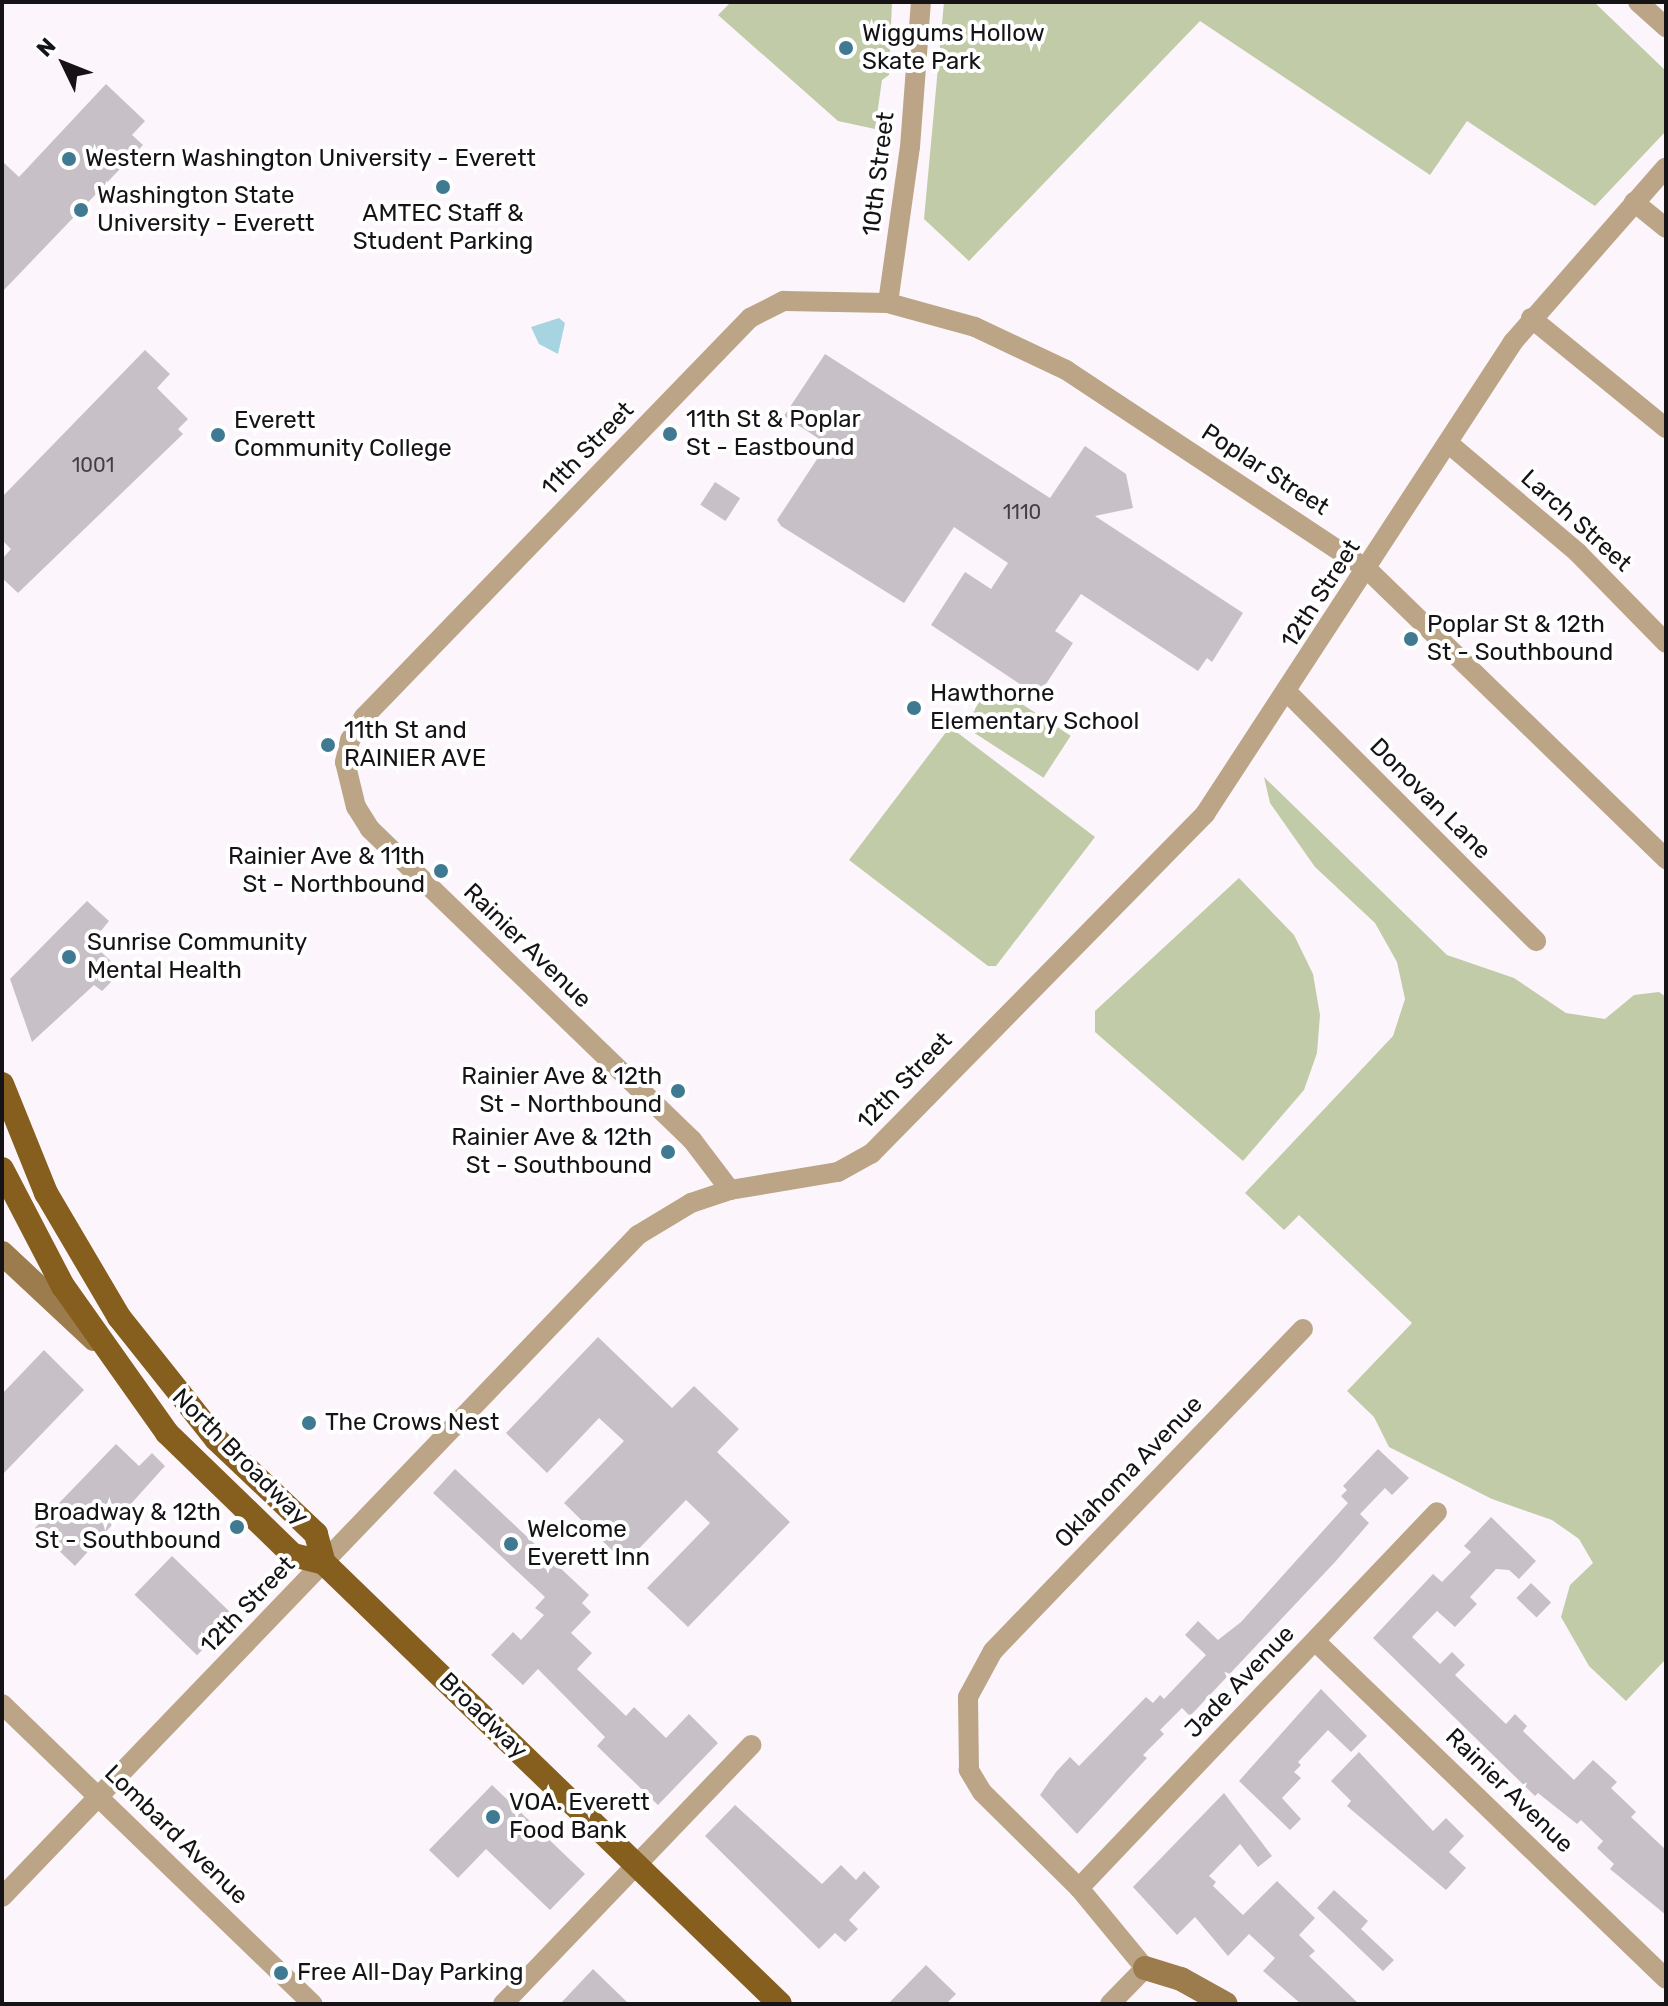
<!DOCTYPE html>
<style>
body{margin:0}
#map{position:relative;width:1668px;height:2006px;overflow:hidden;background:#fcf6fc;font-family:Rubik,sans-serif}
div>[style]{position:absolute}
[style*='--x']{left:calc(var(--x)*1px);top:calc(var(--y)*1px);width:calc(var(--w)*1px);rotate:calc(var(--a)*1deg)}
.green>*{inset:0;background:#c1cba8;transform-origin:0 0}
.water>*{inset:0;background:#a6d5e1}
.building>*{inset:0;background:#c7c1c7;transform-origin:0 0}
.street>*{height:20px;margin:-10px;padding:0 10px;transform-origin:10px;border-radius:10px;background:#bba586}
.secondary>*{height:24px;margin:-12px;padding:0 12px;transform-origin:12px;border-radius:12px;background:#9c7c4d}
.primary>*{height:24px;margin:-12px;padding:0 12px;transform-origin:12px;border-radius:12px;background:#865e1d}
.dots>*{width:22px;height:22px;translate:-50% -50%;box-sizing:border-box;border:4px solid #fff;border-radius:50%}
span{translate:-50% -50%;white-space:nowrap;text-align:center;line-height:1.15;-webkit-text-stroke:8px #fff;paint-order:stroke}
.number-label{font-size:20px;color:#423e42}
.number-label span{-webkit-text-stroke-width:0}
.poi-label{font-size:24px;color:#151315}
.left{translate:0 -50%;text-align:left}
.right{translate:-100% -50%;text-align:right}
.street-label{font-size:24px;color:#151315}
.frame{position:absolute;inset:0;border:4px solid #151315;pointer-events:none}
.north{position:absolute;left:24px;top:24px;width:80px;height:80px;-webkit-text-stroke:6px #fff;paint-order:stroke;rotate:313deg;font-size:22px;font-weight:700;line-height:32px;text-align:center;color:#151315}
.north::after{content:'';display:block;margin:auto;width:28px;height:36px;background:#151315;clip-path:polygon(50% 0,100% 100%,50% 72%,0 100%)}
</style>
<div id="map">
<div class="green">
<div style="clip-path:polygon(731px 2px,892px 2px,889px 75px,882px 80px,875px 129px,838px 121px,718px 15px)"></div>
<div style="clip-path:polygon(944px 2px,1594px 2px,1666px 71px,1666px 131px,1595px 206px,1467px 121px,1430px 175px,1200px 21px,969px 261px,924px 219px)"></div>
<div style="left:991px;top:684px;width:95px;height:50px;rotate:33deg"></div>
<div style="clip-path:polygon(950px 727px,1095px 837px,996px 966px,988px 966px,849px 860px)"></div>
<div style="clip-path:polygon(1264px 777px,1447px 955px,1514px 978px,1566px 1013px,1605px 1019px,1634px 995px,1659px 992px,1666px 997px,1666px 1659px,1626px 1701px,1589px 1666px,1561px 1617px,1570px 1585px,1593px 1563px,1579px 1539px,1552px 1520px,1492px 1499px,1389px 1447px,1374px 1417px,1347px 1391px,1412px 1323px,1299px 1215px,1284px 1230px,1245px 1193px,1393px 1036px,1405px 999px,1397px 962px,1375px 923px,1315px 867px,1270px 803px)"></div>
<div style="clip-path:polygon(1239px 878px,1294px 935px,1313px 974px,1320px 1015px,1317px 1053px,1304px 1090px,1243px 1161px,1095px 1032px,1095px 1011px)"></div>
</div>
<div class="water">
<div style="clip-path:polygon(559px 318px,565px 323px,558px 354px,539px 344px,531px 327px)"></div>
</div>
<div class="building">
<div style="clip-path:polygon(106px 84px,145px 121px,132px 135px,143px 145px,2px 292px,2px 161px,19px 177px)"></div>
<div style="clip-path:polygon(145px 350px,170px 374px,157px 388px,188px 419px,178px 429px,183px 434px,18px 593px,2px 578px,2px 559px,11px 549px,2px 540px,2px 497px)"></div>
<div style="clip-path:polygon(825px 354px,1050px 498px,1085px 446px,1126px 474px,1133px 508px,1095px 516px,1243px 613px,1212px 662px,1207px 658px,1198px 671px,1081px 594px,1055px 631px,1073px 643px,1038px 696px,931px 625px,965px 572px,991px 589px,1008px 563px,954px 527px,904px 603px,781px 526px,777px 520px,827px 444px,784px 416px)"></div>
<div style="left:715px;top:482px;width:30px;height:27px;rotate:33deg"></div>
<div style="clip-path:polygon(87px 901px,109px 921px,91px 943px,122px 971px,102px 991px,94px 985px,32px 1042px,10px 979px)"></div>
<div style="clip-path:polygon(598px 1337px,672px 1408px,694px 1386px,739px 1429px,717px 1452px,790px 1522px,688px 1627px,647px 1588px,710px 1523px,686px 1500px,625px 1563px,564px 1503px,624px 1441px,599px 1418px,547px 1473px,506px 1433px)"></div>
<div style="clip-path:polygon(44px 1350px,84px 1390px,2px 1475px,2px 1394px)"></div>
<div style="clip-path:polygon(116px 1444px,139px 1466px,152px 1453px,165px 1466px,75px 1566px,35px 1528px)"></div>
<div style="clip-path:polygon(1378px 1449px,1409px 1478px,1392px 1495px,1385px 1488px,1360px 1514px,1369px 1523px,1335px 1562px,1190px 1716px,1182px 1708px,1160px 1730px,1164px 1734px,1143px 1755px,1147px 1758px,1077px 1834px,1040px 1795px,1056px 1772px,1070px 1757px,1079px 1766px,1146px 1697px,1153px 1703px,1160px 1695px,1164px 1699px,1206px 1655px,1185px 1635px,1198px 1621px,1218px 1640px,1241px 1622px,1348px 1503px,1341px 1496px,1347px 1490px,1343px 1486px)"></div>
<div style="clip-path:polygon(455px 1469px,589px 1595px,582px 1603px,591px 1612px,571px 1633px,592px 1653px,577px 1669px,626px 1716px,634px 1707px,666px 1738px,689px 1714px,718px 1743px,658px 1805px,597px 1746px,605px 1737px,538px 1669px,523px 1685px,491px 1655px,513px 1632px,521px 1640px,544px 1615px,535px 1608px,545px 1597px,433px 1493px)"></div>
<div style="clip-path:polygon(1491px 1517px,1536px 1561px,1519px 1579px,1509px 1570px,1496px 1569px,1470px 1597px,1477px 1604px,1455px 1627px,1437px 1611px,1412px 1637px,1440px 1664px,1452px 1652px,1465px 1665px,1455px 1675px,1506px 1724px,1515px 1714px,1527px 1726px,1523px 1731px,1574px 1780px,1593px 1760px,1617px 1782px,1611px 1788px,1636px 1812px,1631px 1817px,1666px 1850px,1666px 1915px,1610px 1869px,1614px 1864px,1597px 1848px,1603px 1841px,1581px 1820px,1577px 1824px,1538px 1793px,1535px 1796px,1373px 1638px,1433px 1574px,1442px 1582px,1471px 1552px,1464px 1546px)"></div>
<div style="left:172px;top:1556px;width:87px;height:54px;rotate:44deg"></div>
<div style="left:1531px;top:1583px;width:28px;height:21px;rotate:44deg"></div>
<div style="clip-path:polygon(1321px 1689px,1367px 1736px,1351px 1752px,1328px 1730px,1298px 1762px,1301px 1765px,1294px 1772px,1301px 1778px,1282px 1798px,1301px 1819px,1290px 1830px,1239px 1781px)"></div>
<div style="clip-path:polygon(1359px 1752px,1433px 1831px,1446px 1818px,1464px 1836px,1449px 1852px,1466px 1868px,1446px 1890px,1347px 1806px,1351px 1801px,1331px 1781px)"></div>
<div style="clip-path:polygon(492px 1785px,585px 1874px,550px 1910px,486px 1849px,458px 1878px,429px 1850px)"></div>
<div style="clip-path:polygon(1224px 1793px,1272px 1856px,1258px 1867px,1240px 1844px,1209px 1876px,1216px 1882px,1213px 1886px,1243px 1915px,1277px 1881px,1315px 1918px,1299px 1935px,1315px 1951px,1309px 1956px,1359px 2004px,1301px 2004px,1263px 1971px,1275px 1958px,1249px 1934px,1228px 1956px,1195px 1917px,1177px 1935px,1133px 1887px)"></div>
<div style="clip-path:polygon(735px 1805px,822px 1884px,841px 1865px,856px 1880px,864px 1871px,880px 1887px,849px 1920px,858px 1929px,845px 1942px,835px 1933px,819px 1949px,705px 1836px)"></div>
<div style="clip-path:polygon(1334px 1890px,1368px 1921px,1361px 1929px,1394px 1960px,1383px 1971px,1317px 1908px)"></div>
<div style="clip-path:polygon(926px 1965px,956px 1994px,946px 2004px,888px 2004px)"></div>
<div style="clip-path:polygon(593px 1969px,629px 2004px,560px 2004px)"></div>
</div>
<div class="street">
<div style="--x:1638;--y:2;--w:38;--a:42"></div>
<div style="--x:1634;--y:202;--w:41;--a:39.1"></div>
<div style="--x:888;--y:303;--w:158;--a:-82"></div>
<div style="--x:910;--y:147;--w:145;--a:-85.7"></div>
<div style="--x:1531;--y:318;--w:174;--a:39.2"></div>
<div style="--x:1448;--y:443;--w:170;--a:40.2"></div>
<div style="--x:1578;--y:553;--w:126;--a:45.6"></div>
<div style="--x:1288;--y:693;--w:351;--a:45"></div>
<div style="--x:730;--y:1190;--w:63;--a:-127.2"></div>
<div style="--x:692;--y:1140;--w:448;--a:-136"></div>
<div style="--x:370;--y:829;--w:26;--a:-122"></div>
<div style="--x:356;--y:807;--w:46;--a:-103.7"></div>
<div style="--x:345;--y:762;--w:23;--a:-77"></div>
<div style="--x:350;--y:740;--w:27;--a:-59"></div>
<div style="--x:364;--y:717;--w:555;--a:-45.95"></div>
<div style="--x:750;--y:318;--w:38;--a:-27"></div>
<div style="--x:784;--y:301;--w:104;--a:1.1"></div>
<div style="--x:888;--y:303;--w:90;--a:15.4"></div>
<div style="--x:975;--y:327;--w:101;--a:25.3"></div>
<div style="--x:1066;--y:370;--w:361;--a:33.5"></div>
<div style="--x:1367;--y:569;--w:417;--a:44.1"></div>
<div style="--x:1315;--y:1641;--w:487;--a:43.9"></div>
<div style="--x:2;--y:1704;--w:432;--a:44"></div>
<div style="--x:1079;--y:1888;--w:519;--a:-46.4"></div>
<div style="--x:2;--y:1897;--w:918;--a:-46.15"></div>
<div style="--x:638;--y:1235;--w:62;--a:-31.1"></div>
<div style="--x:691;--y:1203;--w:41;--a:-18.4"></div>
<div style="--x:730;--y:1190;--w:109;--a:-9.5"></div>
<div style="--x:838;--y:1172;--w:38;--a:-29"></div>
<div style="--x:871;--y:1154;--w:477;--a:-45.5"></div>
<div style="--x:1205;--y:814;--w:564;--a:-56.87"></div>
<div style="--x:1513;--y:342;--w:232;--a:-48.8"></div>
<div style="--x:503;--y:2004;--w:359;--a:-46.2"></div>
<div style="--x:1110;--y:2004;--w:50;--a:-45.8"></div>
<div style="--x:1145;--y:1968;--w:104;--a:-129.5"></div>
<div style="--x:1079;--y:1888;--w:136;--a:-135.3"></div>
<div style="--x:982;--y:1792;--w:26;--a:-121"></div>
<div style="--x:969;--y:1770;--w:73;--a:-90.8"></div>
<div style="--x:968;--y:1697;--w:52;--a:-61.5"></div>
<div style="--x:993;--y:1651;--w:447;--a:-46.1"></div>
</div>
<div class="secondary">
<div style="--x:2;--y:1253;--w:126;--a:43.1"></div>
<div style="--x:1145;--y:1968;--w:38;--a:17"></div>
<div style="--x:1181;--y:1979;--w:51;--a:29.1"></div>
</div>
<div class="primary">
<div style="--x:2;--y:1084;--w:118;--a:68"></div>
<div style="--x:46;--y:1193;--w:144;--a:59.5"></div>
<div style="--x:119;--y:1317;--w:156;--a:51.5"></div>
<div style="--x:216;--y:1439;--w:138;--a:43.5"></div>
<div style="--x:316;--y:1534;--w:30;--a:75"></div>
<div style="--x:2;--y:1169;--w:132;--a:62.5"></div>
<div style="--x:63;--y:1286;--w:180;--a:54.7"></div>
<div style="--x:167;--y:1433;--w:175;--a:44.1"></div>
<div style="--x:293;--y:1555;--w:32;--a:14"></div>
<div style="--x:324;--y:1563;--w:634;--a:44.04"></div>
</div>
<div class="dots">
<div style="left:846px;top:48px;background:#3f7992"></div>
<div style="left:69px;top:159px;background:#3f7992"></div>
<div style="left:443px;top:187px;background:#3f7992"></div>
<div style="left:81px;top:210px;background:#3f7992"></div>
<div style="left:670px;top:434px;background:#3f7992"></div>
<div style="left:218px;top:435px;background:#3f7992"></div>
<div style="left:1411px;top:639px;background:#3f7992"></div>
<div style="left:914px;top:708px;background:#3f7992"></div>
<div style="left:328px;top:745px;background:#3f7992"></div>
<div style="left:441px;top:871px;background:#3f7992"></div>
<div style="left:69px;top:957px;background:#3f7992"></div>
<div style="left:678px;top:1091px;background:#3f7992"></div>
<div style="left:668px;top:1152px;background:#3f7992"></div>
<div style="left:309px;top:1423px;background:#3f7992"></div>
<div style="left:237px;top:1527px;background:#3f7992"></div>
<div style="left:511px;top:1544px;background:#3f7992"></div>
<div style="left:493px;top:1817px;background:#3f7992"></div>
<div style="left:281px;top:1973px;background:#3f7992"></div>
</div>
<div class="number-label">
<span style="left:93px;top:465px">1001</span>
<span style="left:1022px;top:512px">1110</span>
</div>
<div class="poi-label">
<span class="left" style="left:862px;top:48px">Wiggums Hollow<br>Skate Park</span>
<span class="left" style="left:85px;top:159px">Western Washington University - Everett</span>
<span class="left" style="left:97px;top:210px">Washington State<br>University - Everett</span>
<span style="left:443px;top:228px">AMTEC Staff &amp;<br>Student Parking</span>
<span class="left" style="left:686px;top:434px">11th St &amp; Poplar<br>St - Eastbound</span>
<span class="left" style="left:234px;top:435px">Everett<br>Community College</span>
<span class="left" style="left:1427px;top:639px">Poplar St &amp; 12th<br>St - Southbound</span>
<span class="left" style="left:930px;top:708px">Hawthorne<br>Elementary School</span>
<span class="left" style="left:344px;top:745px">11th St and<br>RAINIER AVE</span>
<span class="right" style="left:425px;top:871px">Rainier Ave &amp; 11th<br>St - Northbound</span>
<span class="left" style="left:87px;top:957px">Sunrise Community<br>Mental Health</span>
<span class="right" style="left:662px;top:1091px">Rainier Ave &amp; 12th<br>St - Northbound</span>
<span class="right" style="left:652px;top:1152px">Rainier Ave &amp; 12th<br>St - Southbound</span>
<span class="left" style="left:325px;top:1423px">The Crows Nest</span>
<span class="right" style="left:221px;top:1527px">Broadway &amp; 12th<br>St - Southbound</span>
<span class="left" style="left:527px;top:1544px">Welcome<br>Everett Inn</span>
<span class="left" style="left:509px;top:1817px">VOA. Everett<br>Food Bank</span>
<span class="left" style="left:297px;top:1973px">Free All-Day Parking</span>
</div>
<div class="street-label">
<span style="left:879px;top:174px;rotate:-83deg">10th Street</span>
<span style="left:588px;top:449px;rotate:-46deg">11th Street</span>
<span style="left:1265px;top:470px;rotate:33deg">Poplar Street</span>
<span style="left:1576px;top:521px;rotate:42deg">Larch Street</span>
<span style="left:1321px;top:594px;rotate:-57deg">12th Street</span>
<span style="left:1430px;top:799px;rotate:45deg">Donovan Lane</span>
<span style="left:527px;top:946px;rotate:44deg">Rainier Avenue</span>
<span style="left:905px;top:1081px;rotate:-46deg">12th Street</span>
<span style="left:240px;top:1457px;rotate:45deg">North Broadway</span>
<span style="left:1129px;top:1472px;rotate:-46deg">Oklahoma Avenue</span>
<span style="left:248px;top:1605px;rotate:-46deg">12th Street</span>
<span style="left:1240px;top:1682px;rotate:-46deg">Jade Avenue</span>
<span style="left:483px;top:1716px;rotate:44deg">Broadway</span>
<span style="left:1509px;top:1791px;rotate:44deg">Rainier Avenue</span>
<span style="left:176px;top:1835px;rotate:44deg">Lombard Avenue</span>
</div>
<div class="frame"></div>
<div class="north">N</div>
</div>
